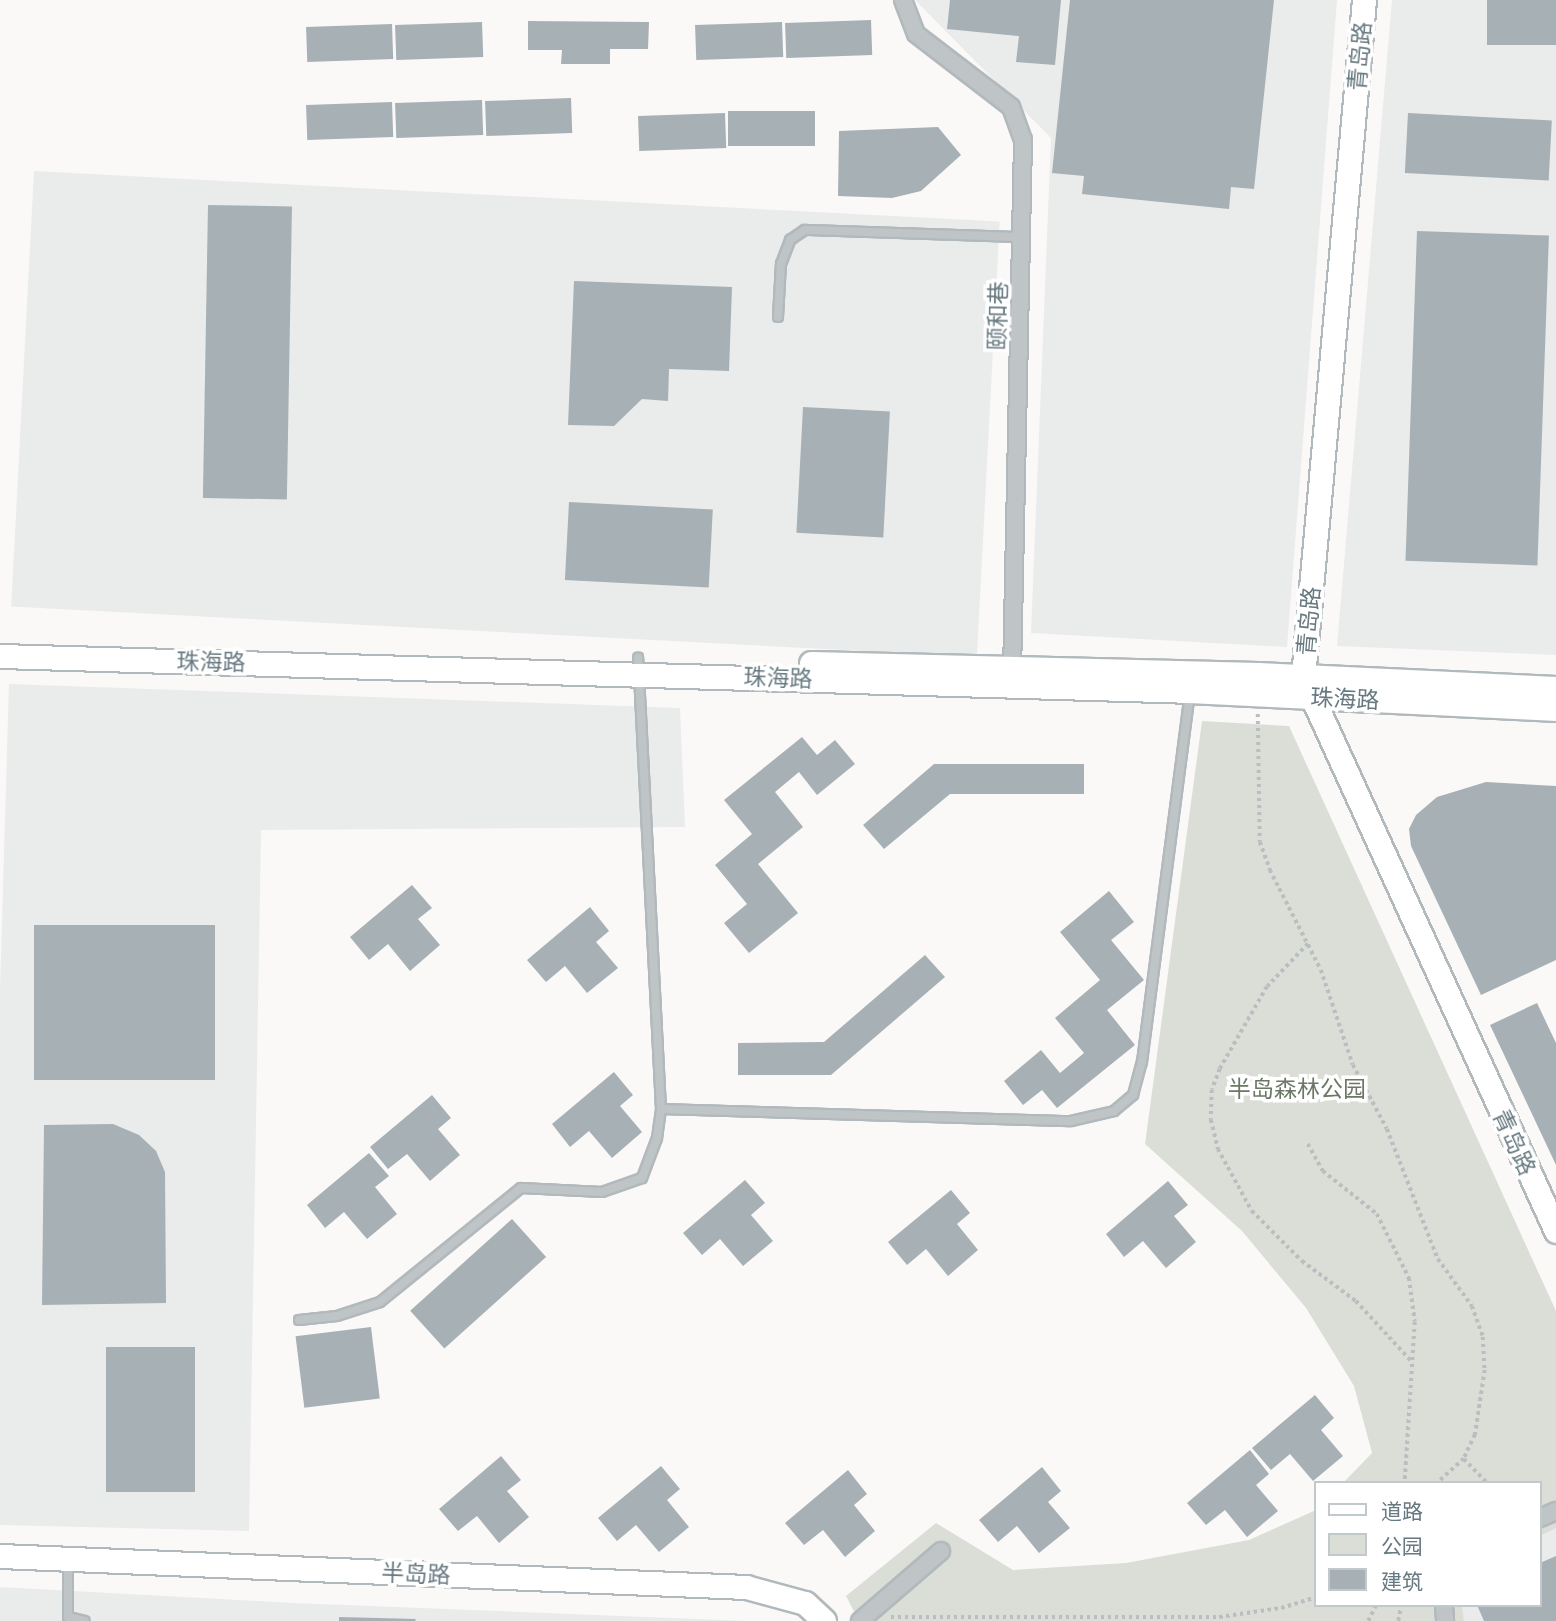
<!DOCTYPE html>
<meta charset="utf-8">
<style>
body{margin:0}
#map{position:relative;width:1556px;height:1621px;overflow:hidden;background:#faf9f8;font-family:"Exo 2","Noto Sans SC",sans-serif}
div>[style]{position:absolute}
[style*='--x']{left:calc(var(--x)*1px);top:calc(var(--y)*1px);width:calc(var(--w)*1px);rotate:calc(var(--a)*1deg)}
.built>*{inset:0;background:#eaebeb;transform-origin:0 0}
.green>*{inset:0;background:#daded7}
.building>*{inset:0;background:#a7b0b4;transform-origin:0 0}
.path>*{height:3.5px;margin-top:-1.75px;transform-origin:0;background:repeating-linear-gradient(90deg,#babec0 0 3.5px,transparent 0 7px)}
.roads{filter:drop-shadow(2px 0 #b2b9bc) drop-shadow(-2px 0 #b2b9bc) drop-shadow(0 2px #b2b9bc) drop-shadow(0 -2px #b2b9bc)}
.lane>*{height:8px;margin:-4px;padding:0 4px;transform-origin:4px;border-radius:4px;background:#bfc5c7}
.street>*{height:16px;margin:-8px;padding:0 8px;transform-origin:8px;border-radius:8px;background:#bfc5c7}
.secondary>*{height:23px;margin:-11.5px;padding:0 11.5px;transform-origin:11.5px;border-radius:11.5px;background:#fff}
span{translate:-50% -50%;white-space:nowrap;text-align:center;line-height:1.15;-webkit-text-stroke:7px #fff;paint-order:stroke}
.street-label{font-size:23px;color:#677980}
.park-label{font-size:23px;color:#6b7866}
.legend{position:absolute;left:1314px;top:1481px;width:228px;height:126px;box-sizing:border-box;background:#fff;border:2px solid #c2c9cc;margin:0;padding:9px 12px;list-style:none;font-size:21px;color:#677980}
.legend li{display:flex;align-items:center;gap:14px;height:35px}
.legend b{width:35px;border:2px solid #c2c9cc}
</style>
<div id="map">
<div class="built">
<div style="clip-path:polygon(915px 0,1337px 0,1287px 647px,1031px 633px,1051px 138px)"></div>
<div style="clip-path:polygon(1392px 0,1556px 0,1556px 655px,1337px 646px)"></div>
<div style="left:34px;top:171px;width:967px;height:436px;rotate:3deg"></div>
<div style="clip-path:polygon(9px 684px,680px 708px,685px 827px,261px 830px,249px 1531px,0 1525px,0 989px)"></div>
<div style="clip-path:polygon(1556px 1528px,1556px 1621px,1464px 1621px,1462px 1605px,1540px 1605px,1540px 1536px)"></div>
<div style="clip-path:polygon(0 1587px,294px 1603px,747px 1621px,0 1621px)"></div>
</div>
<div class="green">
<div style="clip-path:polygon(1202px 721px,1289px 726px,1556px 1311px,1556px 1528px,1540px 1536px,1540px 1483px,1343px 1483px,1372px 1453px,1354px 1386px,1306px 1308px,1242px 1231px,1145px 1144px)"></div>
<div style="clip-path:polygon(1316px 1510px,1316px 1605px,1462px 1605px,1464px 1621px,859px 1621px,846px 1596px,936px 1523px,1013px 1570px,1126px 1563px,1249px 1540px)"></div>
</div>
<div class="building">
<div style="clip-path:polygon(950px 0,1061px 0,1055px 65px,1016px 62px,1019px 36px,947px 29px)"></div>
<div style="clip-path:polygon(1070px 0,1274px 0,1254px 189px,1231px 187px,1229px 209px,1082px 194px,1084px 176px,1052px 173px)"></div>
<div style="left:1487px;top:0;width:69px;height:45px"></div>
<div style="left:871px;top:20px;width:35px;height:86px;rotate:88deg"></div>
<div style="clip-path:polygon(528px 21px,649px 22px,648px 49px,610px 49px,610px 64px,561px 64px,562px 50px,528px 50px)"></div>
<div style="left:482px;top:22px;width:35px;height:87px;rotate:88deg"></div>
<div style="left:782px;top:22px;width:35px;height:87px;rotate:88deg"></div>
<div style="left:392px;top:24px;width:35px;height:86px;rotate:88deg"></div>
<div style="left:571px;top:98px;width:35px;height:86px;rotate:88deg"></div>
<div style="left:482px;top:100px;width:35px;height:87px;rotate:88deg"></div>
<div style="left:392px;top:102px;width:35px;height:86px;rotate:88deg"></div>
<div style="left:815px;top:111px;width:35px;height:87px;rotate:90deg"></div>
<div style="left:725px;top:113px;width:35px;height:87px;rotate:88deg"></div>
<div style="left:1408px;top:113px;width:144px;height:60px;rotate:3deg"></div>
<div style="clip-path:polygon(938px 127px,961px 155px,921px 191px,892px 198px,838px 196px,839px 131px)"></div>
<div style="left:208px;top:205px;width:84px;height:293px;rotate:1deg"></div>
<div style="left:1417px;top:231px;width:132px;height:330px;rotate:2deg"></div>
<div style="clip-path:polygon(574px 281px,732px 287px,729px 371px,669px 369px,668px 401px,642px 399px,614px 426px,568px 425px)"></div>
<div style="left:803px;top:407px;width:87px;height:126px;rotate:3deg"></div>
<div style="left:569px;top:502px;width:144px;height:78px;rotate:3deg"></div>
<div style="clip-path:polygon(802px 737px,817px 755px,835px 740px,855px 764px,817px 795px,799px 772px,775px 792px,803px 827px,758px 864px,798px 913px,749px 953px,724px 923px,747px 904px,715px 865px,752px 834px,724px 800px)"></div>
<div style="clip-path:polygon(934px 764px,1084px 764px,1084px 794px,950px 794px,884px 849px,863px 825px)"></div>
<div style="clip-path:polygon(1486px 782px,1556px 786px,1556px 960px,1481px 995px,1411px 846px,1409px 829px,1416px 815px,1437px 797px)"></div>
<div style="clip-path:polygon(412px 885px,432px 908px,418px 919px,440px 945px,410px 971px,388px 944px,369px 960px,350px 937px)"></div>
<div style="clip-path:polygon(1109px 891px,1134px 922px,1111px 940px,1144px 980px,1107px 1010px,1135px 1045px,1057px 1108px,1042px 1090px,1023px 1105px,1004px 1081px,1041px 1050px,1060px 1073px,1084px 1053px,1055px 1018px,1100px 980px,1060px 932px)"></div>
<div style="clip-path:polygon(590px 907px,609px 931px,596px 942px,618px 968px,587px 993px,565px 966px,546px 982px,527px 960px)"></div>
<div style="left:34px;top:925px;width:181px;height:155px"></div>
<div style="clip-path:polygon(925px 955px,945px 977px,831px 1075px,738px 1075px,738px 1043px,824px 1042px)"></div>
<div style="clip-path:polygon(1537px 1003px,1556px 1043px,1556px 1165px,1490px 1025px)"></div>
<div style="clip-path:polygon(614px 1072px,633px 1095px,620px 1106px,642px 1132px,612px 1158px,589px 1131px,570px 1147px,552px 1124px)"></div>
<div style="clip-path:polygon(432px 1095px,451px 1118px,438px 1129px,460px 1155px,430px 1181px,407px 1154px,388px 1169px,370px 1147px)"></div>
<div style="clip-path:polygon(113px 1124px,139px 1135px,156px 1151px,165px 1172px,166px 1303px,42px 1305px,44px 1125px)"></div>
<div style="clip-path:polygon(369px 1153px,389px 1176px,375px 1187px,397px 1214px,367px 1239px,344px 1212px,325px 1228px,307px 1205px)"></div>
<div style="clip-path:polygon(745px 1180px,765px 1203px,751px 1215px,773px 1241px,743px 1266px,720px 1239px,702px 1255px,683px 1233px)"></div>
<div style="clip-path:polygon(1168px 1181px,1188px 1205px,1174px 1216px,1196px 1242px,1166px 1268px,1143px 1241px,1124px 1257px,1106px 1234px)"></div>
<div style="clip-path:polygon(951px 1190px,970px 1213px,957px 1224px,978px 1250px,948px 1276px,926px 1249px,907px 1265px,888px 1242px)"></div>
<div style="left:512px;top:1219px;width:51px;height:137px;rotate:48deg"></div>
<div style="left:371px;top:1327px;width:72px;height:76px;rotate:83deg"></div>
<div style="left:106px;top:1347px;width:89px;height:145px"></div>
<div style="clip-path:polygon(1315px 1395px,1334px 1418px,1321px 1430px,1343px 1456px,1313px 1481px,1290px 1454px,1271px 1470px,1252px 1448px)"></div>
<div style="clip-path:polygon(1250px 1450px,1269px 1474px,1256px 1485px,1278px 1511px,1247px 1537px,1225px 1510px,1206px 1525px,1187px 1503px)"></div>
<div style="clip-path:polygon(501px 1456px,521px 1480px,507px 1491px,529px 1517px,499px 1543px,477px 1516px,458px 1531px,439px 1509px)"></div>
<div style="clip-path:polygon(661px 1466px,680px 1489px,667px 1500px,689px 1527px,659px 1552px,636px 1525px,617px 1541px,598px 1518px)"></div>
<div style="clip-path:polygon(1042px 1467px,1061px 1491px,1048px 1502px,1070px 1528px,1039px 1553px,1017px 1526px,998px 1542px,979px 1520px)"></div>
<div style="clip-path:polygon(848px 1470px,867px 1494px,854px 1505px,875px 1531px,845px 1557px,823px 1530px,804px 1545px,785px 1523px)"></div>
<div style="clip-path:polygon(1556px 1556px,1556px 1621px,1484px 1621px,1477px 1605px,1540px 1605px,1540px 1563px)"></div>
<div style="clip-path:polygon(339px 1617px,416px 1619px,415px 1621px,339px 1621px)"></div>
</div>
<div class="path">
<div style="--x:1258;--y:714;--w:128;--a:89.1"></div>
<div style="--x:1260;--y:842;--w:30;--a:70"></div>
<div style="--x:1270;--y:870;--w:112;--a:63"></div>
<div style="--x:1321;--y:970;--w:100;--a:71.4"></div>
<div style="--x:1353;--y:1065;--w:72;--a:62"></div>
<div style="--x:1387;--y:1129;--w:140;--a:68.6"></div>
<div style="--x:1438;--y:1259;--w:58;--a:54.1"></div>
<div style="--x:1472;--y:1306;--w:33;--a:70"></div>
<div style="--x:1483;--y:1337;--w:33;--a:87"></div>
<div style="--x:1485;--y:1370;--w:66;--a:98.7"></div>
<div style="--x:1475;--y:1435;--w:26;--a:115"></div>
<div style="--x:1464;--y:1459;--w:36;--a:138"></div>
<div style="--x:1308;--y:944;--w:59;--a:133.6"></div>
<div style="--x:1267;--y:987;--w:95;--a:119.8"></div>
<div style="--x:1220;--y:1069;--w:22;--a:111"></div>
<div style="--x:1212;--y:1090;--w:30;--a:92"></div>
<div style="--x:1211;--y:1120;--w:30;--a:76"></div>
<div style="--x:1218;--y:1149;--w:71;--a:61.3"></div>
<div style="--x:1252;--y:1211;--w:71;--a:45"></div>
<div style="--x:1302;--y:1261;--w:67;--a:36.5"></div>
<div style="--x:1356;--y:1301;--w:84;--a:47.4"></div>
<div style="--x:1308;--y:1144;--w:31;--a:61"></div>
<div style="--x:1323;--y:1171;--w:69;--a:38.5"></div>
<div style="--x:1377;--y:1214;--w:72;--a:63.4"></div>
<div style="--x:1409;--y:1278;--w:44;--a:82.2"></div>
<div style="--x:1415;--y:1322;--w:161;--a:93.6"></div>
<div style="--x:1464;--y:1459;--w:33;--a:46"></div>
<div style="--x:891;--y:1617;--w:328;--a:0"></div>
<div style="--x:1219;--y:1617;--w:63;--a:-8.3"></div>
<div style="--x:1281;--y:1608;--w:37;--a:-17"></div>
<div style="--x:1368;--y:1621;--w:18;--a:-63"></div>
<div style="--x:1398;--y:1621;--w:16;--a:-79"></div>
</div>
<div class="roads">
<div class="lane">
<div style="--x:778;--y:317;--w:53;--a:-86.8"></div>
<div style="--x:781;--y:264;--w:26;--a:-69"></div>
<div style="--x:790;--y:240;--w:18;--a:-34"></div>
<div style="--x:805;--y:230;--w:216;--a:1.9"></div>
<div style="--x:661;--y:1109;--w:410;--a:1.7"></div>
<div style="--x:1071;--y:1121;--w:44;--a:-13.1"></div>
<div style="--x:1114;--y:1111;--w:25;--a:-40"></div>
<div style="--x:1133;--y:1095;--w:34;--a:-75"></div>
<div style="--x:1142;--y:1062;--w:373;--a:-82.6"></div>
<div style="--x:299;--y:1320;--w:38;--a:-6"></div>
<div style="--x:337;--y:1316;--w:45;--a:-18"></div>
<div style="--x:380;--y:1302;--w:181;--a:-39"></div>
<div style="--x:521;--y:1188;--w:81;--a:2.8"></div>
<div style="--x:602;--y:1192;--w:42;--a:-19.3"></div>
<div style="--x:642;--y:1178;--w:43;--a:-69.4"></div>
<div style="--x:657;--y:1138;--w:29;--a:-82"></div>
<div style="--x:661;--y:1109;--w:452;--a:-92.9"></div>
<div style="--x:68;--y:1560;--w:57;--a:90"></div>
<div style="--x:68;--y:1617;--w:17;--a:13"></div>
</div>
<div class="street">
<div style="--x:903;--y:0;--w:36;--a:69"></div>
<div style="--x:916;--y:34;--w:120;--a:37.5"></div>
<div style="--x:1011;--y:107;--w:35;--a:70"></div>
<div style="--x:1023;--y:140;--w:536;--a:91.18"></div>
<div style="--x:1540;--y:1518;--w:17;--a:-24"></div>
<div style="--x:1444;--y:1605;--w:16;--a:86"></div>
<div style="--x:860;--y:1621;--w:107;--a:-40.8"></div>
</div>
<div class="secondary">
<div style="--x:1364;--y:0;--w:680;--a:95.15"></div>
<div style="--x:1303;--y:677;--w:609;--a:65.45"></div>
<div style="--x:0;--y:656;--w:1191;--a:1.68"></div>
<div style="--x:1190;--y:691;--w:366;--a:2.8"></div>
<div style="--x:811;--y:663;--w:447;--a:1.4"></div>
<div style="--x:1258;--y:674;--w:298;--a:2.7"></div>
<div style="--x:0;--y:1556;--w:747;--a:2.38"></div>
<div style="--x:746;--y:1587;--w:61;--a:15.2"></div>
<div style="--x:805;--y:1603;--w:26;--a:43"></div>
</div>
</div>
<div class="street-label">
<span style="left:1359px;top:56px;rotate:-85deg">青岛路</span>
<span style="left:997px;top:316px;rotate:-89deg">颐和巷</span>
<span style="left:1308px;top:621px;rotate:-85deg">青岛路</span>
<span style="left:211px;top:661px;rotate:1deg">珠海路</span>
<span style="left:778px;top:677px;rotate:2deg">珠海路</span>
<span style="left:1345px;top:698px;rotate:3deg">珠海路</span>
<span style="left:1515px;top:1142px;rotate:65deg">青岛路</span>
<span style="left:416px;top:1573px;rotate:2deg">半岛路</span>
</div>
<div class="park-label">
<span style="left:1297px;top:1088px">半岛森林公园</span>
</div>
<ul class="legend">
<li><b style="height:9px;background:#fff"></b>道路</li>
<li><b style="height:19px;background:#daded7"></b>公园</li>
<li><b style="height:19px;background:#a7b0b4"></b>建筑</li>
</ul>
</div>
